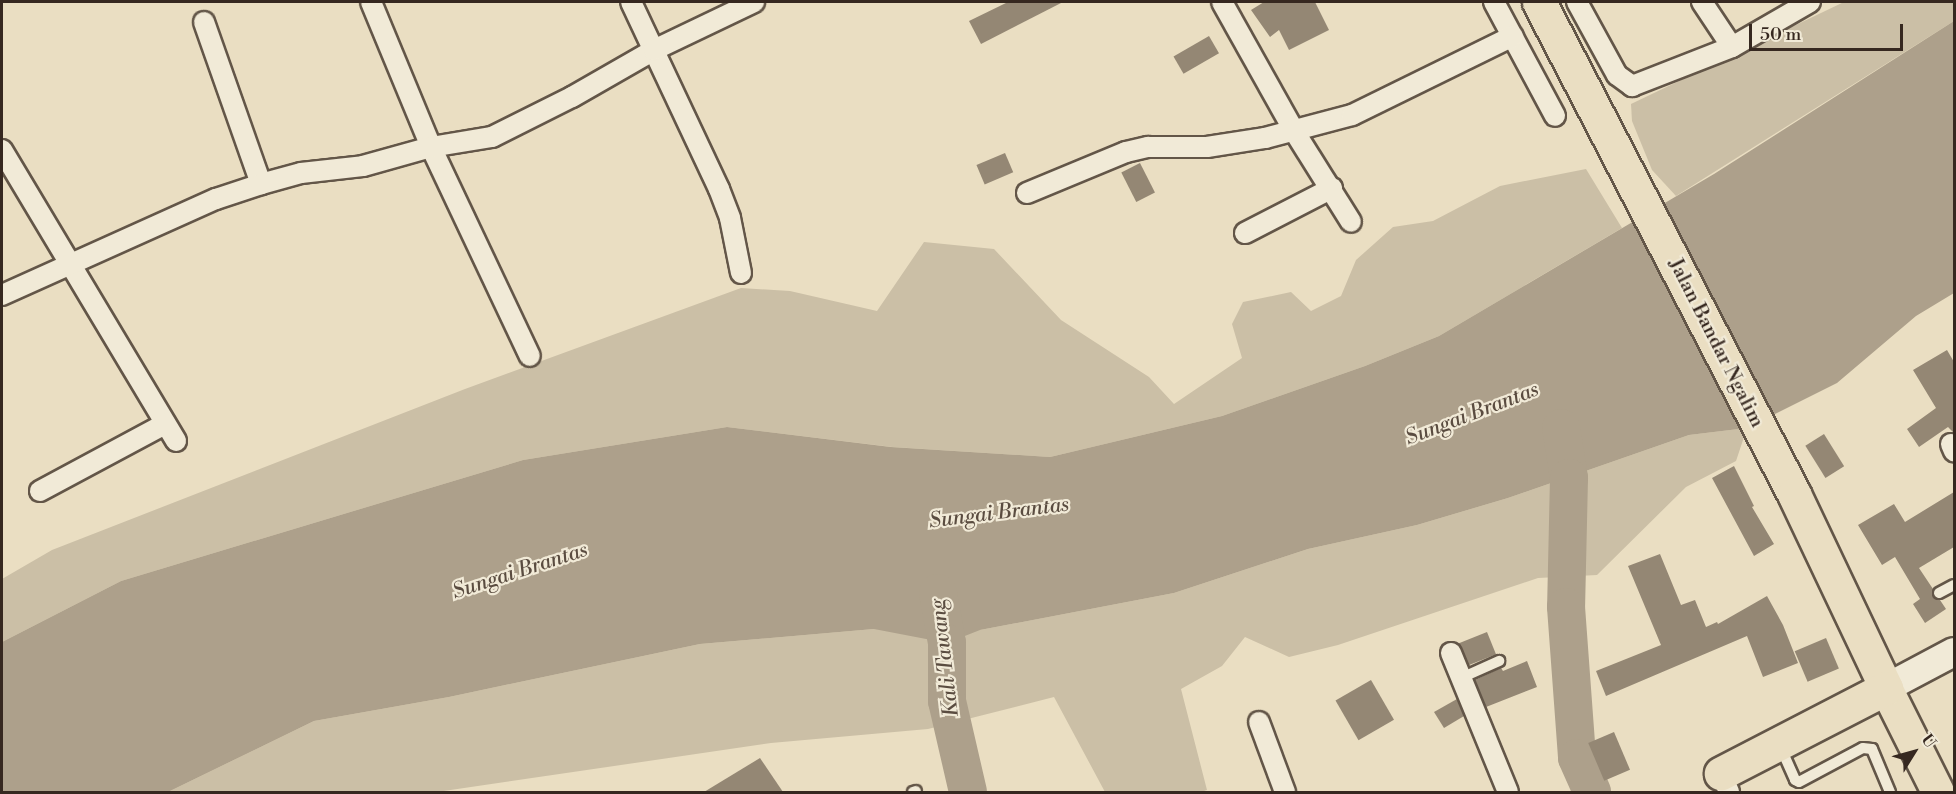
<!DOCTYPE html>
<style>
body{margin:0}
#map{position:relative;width:1956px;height:794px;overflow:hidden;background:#eadec2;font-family:"Libre Bodoni",serif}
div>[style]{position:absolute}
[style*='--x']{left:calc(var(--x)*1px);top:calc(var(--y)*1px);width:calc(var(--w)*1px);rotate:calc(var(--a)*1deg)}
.green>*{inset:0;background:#cbbfa6}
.water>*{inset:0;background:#ada08b}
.river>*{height:38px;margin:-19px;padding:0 19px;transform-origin:19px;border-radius:19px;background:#ada08b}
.building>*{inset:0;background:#948774;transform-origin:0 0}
.roads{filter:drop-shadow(2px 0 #635648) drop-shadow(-2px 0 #635648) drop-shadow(0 2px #635648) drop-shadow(0 -2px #635648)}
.lane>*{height:10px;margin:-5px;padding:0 5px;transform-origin:5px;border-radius:5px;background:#f1ead7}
.street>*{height:20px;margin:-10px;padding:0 10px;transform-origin:10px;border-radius:10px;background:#f1ead7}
.secondary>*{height:28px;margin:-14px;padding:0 14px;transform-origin:14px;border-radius:14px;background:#f1ead7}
.primary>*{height:32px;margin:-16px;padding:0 16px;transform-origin:16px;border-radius:16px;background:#eadec2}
.highway>*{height:33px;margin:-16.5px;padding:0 16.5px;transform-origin:16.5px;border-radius:16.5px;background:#eadec2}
span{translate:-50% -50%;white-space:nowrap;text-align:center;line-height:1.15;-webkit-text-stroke:4.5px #f1ead7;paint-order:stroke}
.street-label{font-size:20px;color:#362820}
.water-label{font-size:21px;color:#5a4c40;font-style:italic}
.frame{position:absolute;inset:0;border:3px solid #362820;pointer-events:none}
.north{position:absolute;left:1884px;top:722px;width:60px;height:60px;-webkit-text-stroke:4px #f1ead7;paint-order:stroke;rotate:53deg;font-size:16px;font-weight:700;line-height:24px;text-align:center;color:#362820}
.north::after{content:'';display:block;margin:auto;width:21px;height:27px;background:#362820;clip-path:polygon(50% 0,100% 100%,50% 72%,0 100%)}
.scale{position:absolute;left:1749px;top:24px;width:154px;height:27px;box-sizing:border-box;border:3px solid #362820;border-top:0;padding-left:8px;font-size:18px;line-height:21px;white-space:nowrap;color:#362820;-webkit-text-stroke:4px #f1ead7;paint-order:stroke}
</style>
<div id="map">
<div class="green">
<div style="clip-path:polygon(1844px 2px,1954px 2px,1954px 21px,1676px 196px,1652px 170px,1632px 121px,1631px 104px)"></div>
<div style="clip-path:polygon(1586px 169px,1622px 228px,1439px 336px,1365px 366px,1222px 416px,1050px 457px,892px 447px,727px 427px,523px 460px,121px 581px,2px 642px,2px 579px,52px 550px,465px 389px,741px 288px,790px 291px,877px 311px,924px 242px,994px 249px,1061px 320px,1149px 377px,1174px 404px,1242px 358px,1232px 324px,1243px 302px,1291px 292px,1311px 311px,1341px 296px,1356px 260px,1393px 227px,1433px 221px,1500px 186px)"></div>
<div style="clip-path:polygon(1747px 428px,1736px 461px,1686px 487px,1597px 575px,1538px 578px,1338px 645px,1289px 657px,1245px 637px,1222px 666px,1181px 689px,1207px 790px,1201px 792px,1105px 792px,1054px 697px,928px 729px,771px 743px,437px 792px,168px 792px,314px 721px,449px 697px,700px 644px,874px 629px,980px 630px,1174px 593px,1308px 549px,1417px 525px,1508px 498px,1689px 435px)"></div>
</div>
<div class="water">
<div style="clip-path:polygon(1954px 21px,1954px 293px,1916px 316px,1837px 383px,1747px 428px,1689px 435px,1508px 498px,1417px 525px,1308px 549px,1174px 593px,980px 630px,947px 643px,874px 629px,700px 644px,449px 697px,314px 721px,168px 792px,2px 792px,2px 642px,121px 581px,523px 460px,727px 427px,891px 447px,1050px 457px,1222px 416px,1365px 366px,1439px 336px,1714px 174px)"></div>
</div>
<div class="river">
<div style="--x:1561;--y:428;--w:51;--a:80.9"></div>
<div style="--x:1569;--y:478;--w:129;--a:91.3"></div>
<div style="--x:1566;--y:607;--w:151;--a:85.8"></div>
<div style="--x:1577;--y:758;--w:37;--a:66"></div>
<div style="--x:938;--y:593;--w:51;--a:79.8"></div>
<div style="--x:947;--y:643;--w:58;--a:90"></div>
<div style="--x:947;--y:701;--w:93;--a:77"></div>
</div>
<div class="building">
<div style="clip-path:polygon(1008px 2px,1063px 2px,981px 44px,969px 21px)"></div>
<div style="clip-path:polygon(1264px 2px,1315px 2px,1329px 30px,1289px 50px,1279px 30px,1270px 37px,1251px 10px)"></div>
<div style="left:1209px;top:36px;width:20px;height:41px;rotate:60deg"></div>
<div style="left:1005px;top:153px;width:21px;height:31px;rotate:67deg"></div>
<div style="left:1140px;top:163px;width:33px;height:21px;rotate:63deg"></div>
<div style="clip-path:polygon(1947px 350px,1954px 362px,1954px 433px,1948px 427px,1919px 447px,1907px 429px,1936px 408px,1913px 370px)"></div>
<div style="left:1824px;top:434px;width:38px;height:22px;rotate:58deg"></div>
<div style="clip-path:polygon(1734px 466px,1754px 506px,1752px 507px,1774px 544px,1754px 556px,1712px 478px)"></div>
<div style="clip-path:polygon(1954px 492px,1954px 547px,1919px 568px,1933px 589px,1933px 597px,1940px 600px,1946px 609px,1925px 623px,1913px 604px,1920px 599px,1895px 557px,1882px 565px,1858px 525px,1894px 504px,1905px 522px)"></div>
<div style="clip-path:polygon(1660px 554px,1681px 605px,1695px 600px,1706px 627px,1717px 622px,1718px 624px,1767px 596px,1783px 625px,1798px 663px,1763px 677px,1747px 636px,1606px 696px,1596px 671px,1661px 645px,1628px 566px)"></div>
<div style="left:1487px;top:632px;width:24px;height:31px;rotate:68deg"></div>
<div style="left:1826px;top:638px;width:33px;height:34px;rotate:67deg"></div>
<div style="clip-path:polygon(1527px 661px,1537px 687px,1486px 707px,1475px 680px,1501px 668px,1503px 671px)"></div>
<div style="left:1371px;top:680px;width:46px;height:41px;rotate:60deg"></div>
<div style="clip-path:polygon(1457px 699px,1464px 716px,1444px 728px,1434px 712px)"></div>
<div style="left:1614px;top:732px;width:41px;height:28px;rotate:67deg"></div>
<div style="clip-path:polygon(760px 758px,783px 792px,704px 792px)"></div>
</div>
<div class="roads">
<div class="lane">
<div style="--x:1939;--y:593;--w:17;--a:-28"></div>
<div style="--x:1461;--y:678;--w:42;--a:-24.1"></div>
<div style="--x:1780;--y:746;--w:37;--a:66"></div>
<div style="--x:1795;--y:780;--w:4;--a:27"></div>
<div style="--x:1799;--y:782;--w:72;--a:-28"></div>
<div style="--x:1863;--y:748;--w:9;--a:6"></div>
<div style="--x:1872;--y:749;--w:47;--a:67.3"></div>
<div style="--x:913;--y:792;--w:3;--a:-18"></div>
</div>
<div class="street">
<div style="--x:371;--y:2;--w:157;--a:67.5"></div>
<div style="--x:431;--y:147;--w:231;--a:64.7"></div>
<div style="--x:631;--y:2;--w:207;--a:64.8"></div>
<div style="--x:719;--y:189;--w:31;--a:69"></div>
<div style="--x:730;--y:218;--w:56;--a:78.7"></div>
<div style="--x:1222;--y:2;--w:148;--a:60.8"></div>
<div style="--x:1294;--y:131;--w:107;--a:57.9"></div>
<div style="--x:1494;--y:2;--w:129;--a:61.8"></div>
<div style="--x:1577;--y:2;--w:83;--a:61.3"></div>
<div style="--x:1617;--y:75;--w:19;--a:36"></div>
<div style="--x:1632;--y:86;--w:107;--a:-21.3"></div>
<div style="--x:1732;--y:47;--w:90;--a:-30"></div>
<div style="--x:1702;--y:2;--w:54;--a:56.3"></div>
<div style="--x:204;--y:22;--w:172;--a:70.6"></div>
<div style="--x:2;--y:150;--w:339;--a:59.1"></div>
<div style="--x:1027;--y:193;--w:107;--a:-22.5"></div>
<div style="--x:1126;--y:152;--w:23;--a:-13"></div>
<div style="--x:1148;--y:147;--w:59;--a:0"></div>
<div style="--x:1207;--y:147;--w:59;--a:-8.8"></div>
<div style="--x:1265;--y:138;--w:90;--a:-14.8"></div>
<div style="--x:1352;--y:115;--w:179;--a:-26.1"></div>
<div style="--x:1245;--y:233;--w:98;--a:-27.3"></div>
<div style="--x:2;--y:295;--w:235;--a:-24.2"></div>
<div style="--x:216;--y:199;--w:47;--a:-18.4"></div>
<div style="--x:261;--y:184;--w:41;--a:-15.4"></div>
<div style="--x:301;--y:173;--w:62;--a:-6.4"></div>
<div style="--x:363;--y:166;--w:71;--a:-15.6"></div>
<div style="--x:431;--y:147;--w:62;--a:-9.3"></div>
<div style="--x:492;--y:137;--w:89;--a:-26.6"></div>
<div style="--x:572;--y:97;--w:95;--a:-29.8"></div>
<div style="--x:654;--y:50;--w:111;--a:-25.6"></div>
<div style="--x:1951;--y:444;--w:8;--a:67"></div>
<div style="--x:40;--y:491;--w:142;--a:-28.2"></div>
<div style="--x:1451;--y:653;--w:150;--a:67.7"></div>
<div style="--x:1259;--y:722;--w:75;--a:69.6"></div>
<div style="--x:1721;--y:773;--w:21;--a:67"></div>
</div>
<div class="secondary">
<div style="--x:1886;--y:688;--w:77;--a:-27.9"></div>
</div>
<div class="primary">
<div style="--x:1886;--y:688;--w:116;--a:63.4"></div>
</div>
<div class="highway">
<div style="--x:1539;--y:2;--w:554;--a:62.6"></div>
<div style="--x:1794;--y:494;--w:215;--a:64.6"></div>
<div style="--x:1886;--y:688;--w:186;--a:152.7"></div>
</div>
</div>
<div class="street-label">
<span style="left:1716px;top:343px;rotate:63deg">Jalan Bandar Ngalim</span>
</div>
<div class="water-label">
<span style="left:1472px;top:414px;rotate:-21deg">Sungai Brantas</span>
<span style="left:999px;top:513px;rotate:-7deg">Sungai Brantas</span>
<span style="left:520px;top:571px;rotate:-18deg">Sungai Brantas</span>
<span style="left:945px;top:658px;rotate:-97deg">Kali Tawang</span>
</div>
<div class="frame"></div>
<div class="north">U</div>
<div class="scale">50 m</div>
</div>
